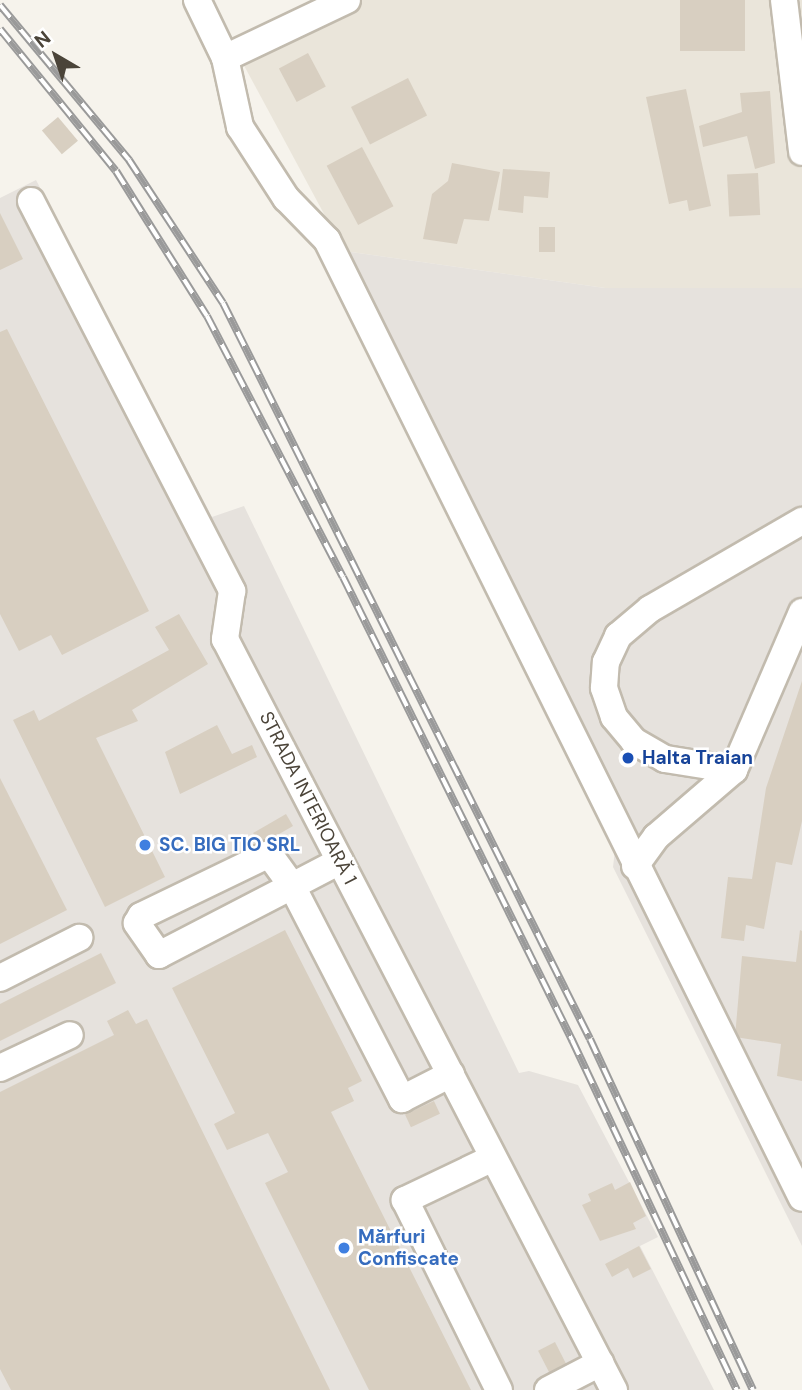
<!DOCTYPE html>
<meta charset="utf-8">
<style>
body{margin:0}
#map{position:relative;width:802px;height:1390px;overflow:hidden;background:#f6f3ec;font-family:"DM Sans",sans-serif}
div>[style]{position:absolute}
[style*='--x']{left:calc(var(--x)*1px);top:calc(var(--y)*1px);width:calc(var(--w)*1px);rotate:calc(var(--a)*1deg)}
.residential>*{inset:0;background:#eae5da}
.industrial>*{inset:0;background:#e6e2dd}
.building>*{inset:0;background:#d8cfc1;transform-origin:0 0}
.roads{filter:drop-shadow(2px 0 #c2bbae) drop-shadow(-2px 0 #c2bbae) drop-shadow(0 2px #c2bbae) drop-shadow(0 -2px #c2bbae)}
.minor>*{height:26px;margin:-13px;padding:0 13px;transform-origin:13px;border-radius:13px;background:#fff}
.rail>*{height:8px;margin-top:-4px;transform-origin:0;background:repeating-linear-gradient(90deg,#fff 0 16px,#9a9a9a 0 32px);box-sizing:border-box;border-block:2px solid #9a9a9a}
.dots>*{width:19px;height:19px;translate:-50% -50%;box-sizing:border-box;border:4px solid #fff;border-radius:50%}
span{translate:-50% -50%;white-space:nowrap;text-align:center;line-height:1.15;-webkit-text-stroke:5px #fff;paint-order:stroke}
.transit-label{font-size:19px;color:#164399;font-weight:700}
.left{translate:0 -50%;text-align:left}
.street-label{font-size:19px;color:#4b4439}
.shop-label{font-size:19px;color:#366cbe;font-weight:700}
.north{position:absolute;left:21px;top:21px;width:70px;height:70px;-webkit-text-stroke:5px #fff;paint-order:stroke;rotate:321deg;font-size:19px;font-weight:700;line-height:28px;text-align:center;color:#4b4439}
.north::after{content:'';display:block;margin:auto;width:24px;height:32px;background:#4b4439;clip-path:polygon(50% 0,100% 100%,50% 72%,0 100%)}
</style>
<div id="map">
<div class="residential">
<div style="clip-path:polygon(325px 0,802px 0,802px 288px,605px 288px,344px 251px,234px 47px)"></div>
</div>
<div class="industrial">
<div style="clip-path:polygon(36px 180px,212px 517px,244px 506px,519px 1073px,529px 1071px,578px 1085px,658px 1237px,640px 1246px,714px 1390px,0 1390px,0 198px)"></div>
<div style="clip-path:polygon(344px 251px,605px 288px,802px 288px,802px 1246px,613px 867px,619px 815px)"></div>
</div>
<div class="building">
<div style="left:680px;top:0;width:65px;height:51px"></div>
<div style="left:308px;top:53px;width:38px;height:33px;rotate:62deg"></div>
<div style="left:408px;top:78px;width:42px;height:64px;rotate:63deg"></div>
<div style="clip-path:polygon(686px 89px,711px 206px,689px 211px,687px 200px,669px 204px,646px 97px)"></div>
<div style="clip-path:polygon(770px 91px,775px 163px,755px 169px,747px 136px,703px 147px,699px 126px,742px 112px,740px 93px)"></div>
<div style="left:58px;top:117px;width:31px;height:21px;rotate:50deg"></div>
<div style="left:362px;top:147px;width:67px;height:40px;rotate:62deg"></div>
<div style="clip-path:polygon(452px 163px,500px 172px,489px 221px,464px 219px,457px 244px,423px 239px,432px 194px,448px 181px)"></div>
<div style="clip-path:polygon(503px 169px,550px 172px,548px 198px,524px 196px,523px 213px,498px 210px)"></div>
<div style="left:758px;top:173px;width:42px;height:31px;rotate:87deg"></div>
<div style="clip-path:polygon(0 213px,23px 259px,0 270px)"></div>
<div style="left:539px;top:227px;width:16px;height:25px"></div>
<div style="clip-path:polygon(7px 329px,149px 611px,62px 655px,51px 635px,19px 651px,0 614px,0 332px)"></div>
<div style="clip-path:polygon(179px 614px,208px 664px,132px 710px,138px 721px,96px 738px,165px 877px,105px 907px,13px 720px,34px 710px,39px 721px,169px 650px,155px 627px)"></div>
<div style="clip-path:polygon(802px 681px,802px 821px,792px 865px,776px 862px,764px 929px,746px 925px,744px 941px,721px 938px,728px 877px,752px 879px,766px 788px)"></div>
<div style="clip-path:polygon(217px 725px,232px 754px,252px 745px,257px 757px,180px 794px,165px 752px)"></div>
<div style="clip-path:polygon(0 778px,67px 910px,0 944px)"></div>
<div style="left:286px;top:814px;width:14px;height:38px;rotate:60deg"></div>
<div style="clip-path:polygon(285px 930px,362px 1081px,348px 1088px,354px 1101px,331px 1112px,471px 1390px,369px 1390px,265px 1183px,288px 1172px,268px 1133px,227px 1150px,214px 1124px,235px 1113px,172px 988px)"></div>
<div style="clip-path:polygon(800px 930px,802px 931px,802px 1081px,777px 1076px,781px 1044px,735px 1037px,742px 956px,796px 962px)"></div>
<div style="clip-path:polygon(101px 953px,116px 983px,0 1041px,0 1004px)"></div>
<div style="clip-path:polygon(128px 1010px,136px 1024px,147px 1019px,330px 1390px,11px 1390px,0 1369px,0 1092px,114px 1035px,107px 1021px)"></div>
<div style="left:434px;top:1101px;width:14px;height:32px;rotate:65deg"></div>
<div style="clip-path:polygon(630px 1182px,646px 1216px,633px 1223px,636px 1229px,600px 1241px,582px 1205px,591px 1201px,588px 1194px,612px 1183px,615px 1190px)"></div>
<div style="clip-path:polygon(639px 1246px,651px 1269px,633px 1278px,628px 1268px,612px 1277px,605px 1264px)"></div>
<div style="left:555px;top:1342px;width:28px;height:19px;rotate:63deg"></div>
</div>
<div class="roads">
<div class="minor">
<div style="--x:197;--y:0;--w:64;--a:64.2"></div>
<div style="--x:225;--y:58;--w:135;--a:-25.4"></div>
<div style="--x:784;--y:0;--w:153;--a:83.2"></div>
<div style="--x:225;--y:58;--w:71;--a:77.7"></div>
<div style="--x:240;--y:127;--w:85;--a:57.1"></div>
<div style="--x:286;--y:198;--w:59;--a:45.7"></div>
<div style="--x:327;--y:240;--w:1069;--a:63.63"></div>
<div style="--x:31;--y:201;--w:439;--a:62.7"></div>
<div style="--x:232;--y:591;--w:49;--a:98.3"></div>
<div style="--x:225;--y:639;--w:846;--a:62.62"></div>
<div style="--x:734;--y:770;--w:70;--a:-170.9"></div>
<div style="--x:665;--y:759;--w:36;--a:-150"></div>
<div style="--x:634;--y:741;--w:31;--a:-130"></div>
<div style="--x:614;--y:717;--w:31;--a:-109"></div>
<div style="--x:604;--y:688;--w:26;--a:-86"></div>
<div style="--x:606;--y:662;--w:29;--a:-65"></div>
<div style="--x:618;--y:636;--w:42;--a:-40.2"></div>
<div style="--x:650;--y:609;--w:176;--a:-30.1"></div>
<div style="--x:340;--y:861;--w:54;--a:152.5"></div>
<div style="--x:292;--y:886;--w:150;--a:152.6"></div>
<div style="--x:159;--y:955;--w:39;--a:-125"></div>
<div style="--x:137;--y:923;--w:8;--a:-60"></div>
<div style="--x:141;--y:916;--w:142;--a:-25.8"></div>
<div style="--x:269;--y:854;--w:39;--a:54"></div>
<div style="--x:292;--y:886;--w:240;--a:62.7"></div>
<div style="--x:402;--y:1099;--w:55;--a:-27"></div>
<div style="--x:635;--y:866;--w:36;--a:-54"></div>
<div style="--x:656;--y:837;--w:103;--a:-40.7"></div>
<div style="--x:734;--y:770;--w:172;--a:-66.7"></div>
<div style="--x:0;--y:978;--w:89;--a:-26.9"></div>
<div style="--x:0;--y:1068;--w:77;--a:-25.2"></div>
<div style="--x:493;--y:1158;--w:98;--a:154.5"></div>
<div style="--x:405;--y:1200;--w:212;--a:63.7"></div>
<div style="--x:548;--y:1390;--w:59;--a:-27.4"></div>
</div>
</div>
<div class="rail">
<div style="--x:0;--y:5;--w:202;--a:50.2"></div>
<div style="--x:129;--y:160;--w:171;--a:56.7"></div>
<div style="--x:223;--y:303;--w:822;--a:63.5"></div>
<div style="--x:590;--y:1039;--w:387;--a:65.1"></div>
<div style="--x:0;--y:29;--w:183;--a:50.8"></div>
<div style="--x:116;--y:171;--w:171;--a:57.9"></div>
<div style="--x:207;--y:316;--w:294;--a:62.5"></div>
<div style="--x:343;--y:577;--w:517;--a:63.68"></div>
<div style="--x:572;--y:1040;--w:387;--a:64.8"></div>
</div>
<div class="dots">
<div style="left:628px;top:758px;background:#1a4fb4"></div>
<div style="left:145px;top:845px;background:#3f7fe0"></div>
<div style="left:344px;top:1248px;background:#3f7fe0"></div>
</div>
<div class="transit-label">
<span class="left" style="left:642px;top:758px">Halta Traian</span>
</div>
<div class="street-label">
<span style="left:308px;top:798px;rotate:63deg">STRADA INTERIOARĂ 1</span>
</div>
<div class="shop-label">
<span class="left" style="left:159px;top:845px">SC. BIG TIO SRL</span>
<span class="left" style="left:358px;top:1248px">Mărfuri<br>Confiscate</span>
</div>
<div class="north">N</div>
</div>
